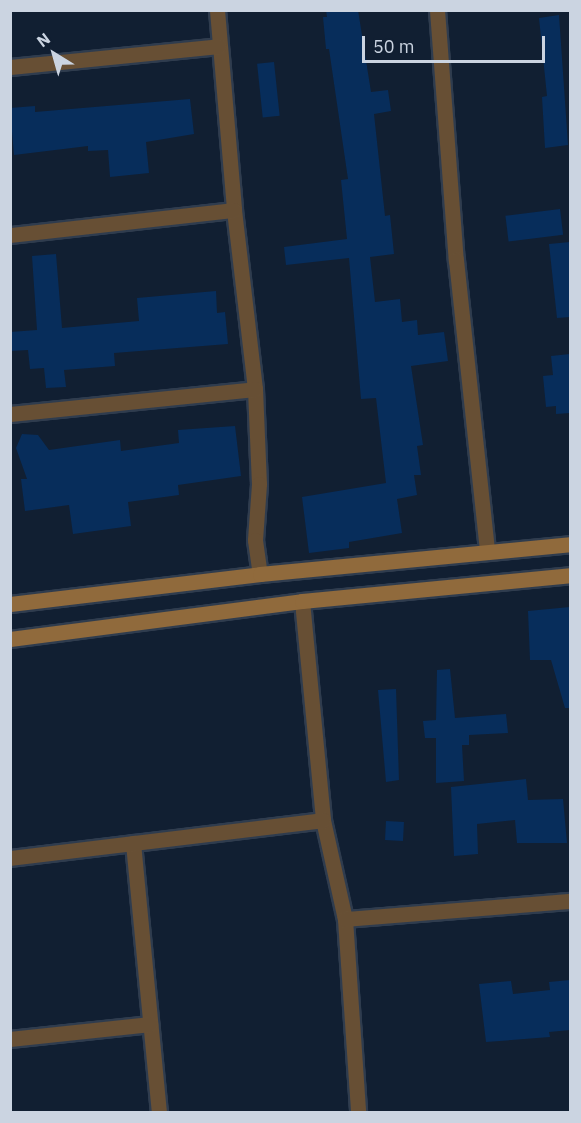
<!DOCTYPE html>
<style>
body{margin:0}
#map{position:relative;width:581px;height:1123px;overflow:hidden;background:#111f32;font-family:"IBM Plex Sans",sans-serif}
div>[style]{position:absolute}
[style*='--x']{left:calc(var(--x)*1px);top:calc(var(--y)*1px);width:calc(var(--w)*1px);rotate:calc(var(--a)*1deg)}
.building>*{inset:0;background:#072d5b;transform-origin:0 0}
.roads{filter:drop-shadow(2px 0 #2f3c4e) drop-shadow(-2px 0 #2f3c4e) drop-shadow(0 2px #2f3c4e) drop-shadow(0 -2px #2f3c4e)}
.street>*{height:15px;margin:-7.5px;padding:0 7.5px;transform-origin:7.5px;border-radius:7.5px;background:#674f34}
.secondary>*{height:15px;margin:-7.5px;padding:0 7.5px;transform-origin:7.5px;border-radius:7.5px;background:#906a3c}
span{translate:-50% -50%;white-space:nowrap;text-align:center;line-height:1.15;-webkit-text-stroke:4.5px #111f32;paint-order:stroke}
.frame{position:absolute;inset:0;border:12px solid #cbd4e1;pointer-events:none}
.north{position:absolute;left:24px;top:24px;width:60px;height:60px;-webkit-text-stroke:4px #111f32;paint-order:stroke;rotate:323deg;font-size:16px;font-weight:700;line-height:24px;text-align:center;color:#cbd4e1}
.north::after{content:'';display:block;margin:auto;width:21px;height:27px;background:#cbd4e1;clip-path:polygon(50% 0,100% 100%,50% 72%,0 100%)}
.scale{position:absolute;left:362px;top:36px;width:183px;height:27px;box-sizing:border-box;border:3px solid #cbd4e1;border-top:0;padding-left:8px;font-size:18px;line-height:21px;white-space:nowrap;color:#cbd4e1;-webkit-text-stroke:4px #111f32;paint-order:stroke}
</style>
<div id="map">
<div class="building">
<div style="clip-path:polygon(326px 10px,358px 10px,371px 92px,388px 90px,391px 111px,374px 114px,385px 216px,390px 215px,394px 254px,370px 257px,375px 302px,400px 299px,402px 322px,417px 320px,418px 335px,444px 332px,448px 361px,411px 366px,423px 445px,417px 446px,421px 475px,414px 475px,417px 495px,397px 499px,402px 533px,349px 542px,349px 548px,309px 553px,302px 497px,386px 483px,376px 398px,361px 399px,349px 258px,286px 265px,284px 247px,347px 239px,341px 180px,348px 179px,329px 49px,326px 49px,323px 17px,327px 17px)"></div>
<div style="clip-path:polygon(559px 15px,568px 145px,545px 148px,542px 97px,547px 96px,539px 18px)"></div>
<div style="left:274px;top:62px;width:54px;height:17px;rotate:84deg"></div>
<div style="clip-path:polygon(190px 99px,194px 134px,146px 142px,149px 173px,110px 177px,108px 150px,88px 151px,88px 146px,14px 155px,10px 108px,35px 106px,35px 112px)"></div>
<div style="left:560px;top:209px;width:26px;height:55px;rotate:83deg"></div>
<div style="clip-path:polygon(570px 242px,570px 317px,557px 318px,549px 244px)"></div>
<div style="clip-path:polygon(56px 254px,62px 328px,139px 321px,137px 298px,216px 291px,217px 313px,225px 312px,228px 344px,114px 353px,115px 366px,64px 370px,66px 387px,46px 388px,44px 368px,30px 369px,28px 350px,10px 351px,10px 332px,37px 330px,32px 256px)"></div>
<div style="clip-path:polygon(570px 354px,570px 413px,556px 414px,556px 406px,546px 407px,543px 376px,553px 375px,551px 356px)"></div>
<div style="clip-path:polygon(235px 426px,241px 476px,178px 485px,179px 495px,128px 502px,131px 526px,73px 534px,69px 505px,25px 511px,21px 479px,27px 479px,16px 448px,22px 434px,38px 435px,49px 450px,120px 440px,121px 451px,179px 443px,178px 430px)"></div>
<div style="clip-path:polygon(570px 607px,570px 708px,565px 708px,551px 660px,530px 660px,528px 611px)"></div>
<div style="clip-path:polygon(450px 669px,455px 718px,506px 714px,508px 733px,469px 735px,469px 745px,462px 745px,464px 781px,436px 783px,436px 738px,425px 738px,423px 721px,436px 720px,437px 670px)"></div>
<div style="clip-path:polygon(396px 689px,399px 780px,386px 782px,378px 690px)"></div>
<div style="clip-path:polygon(526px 779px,528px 800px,563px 799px,567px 843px,517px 843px,515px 820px,477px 824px,478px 854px,454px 856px,451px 787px)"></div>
<div style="left:386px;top:821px;width:18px;height:19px;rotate:3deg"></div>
<div style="clip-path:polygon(570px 980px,570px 1030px,549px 1032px,550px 1037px,486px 1042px,479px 984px,511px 981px,513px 994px,550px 990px,549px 982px)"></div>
</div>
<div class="roads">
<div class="street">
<div style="--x:217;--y:10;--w:201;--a:85.1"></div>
<div style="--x:234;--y:210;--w:180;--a:83.3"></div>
<div style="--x:255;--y:389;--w:95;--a:87.6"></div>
<div style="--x:259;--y:484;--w:56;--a:94.1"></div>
<div style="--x:255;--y:540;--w:34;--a:82"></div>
<div style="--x:437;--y:10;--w:251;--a:85.7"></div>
<div style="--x:456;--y:260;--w:293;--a:83.9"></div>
<div style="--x:10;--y:67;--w:210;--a:-5.7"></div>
<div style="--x:10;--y:235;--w:225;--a:-6.4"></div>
<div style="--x:10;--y:414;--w:246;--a:-5.8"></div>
<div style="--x:302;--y:601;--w:220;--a:84.5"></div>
<div style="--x:323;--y:820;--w:101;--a:77.5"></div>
<div style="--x:345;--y:919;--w:193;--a:86.1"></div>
<div style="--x:133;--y:843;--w:270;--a:84.5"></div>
<div style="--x:10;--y:858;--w:315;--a:-6.9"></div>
<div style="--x:345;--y:919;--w:226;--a:-4.6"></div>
<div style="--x:10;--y:1039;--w:141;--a:-6.1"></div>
</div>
<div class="secondary">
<div style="--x:10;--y:604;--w:252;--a:-6.8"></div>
<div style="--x:260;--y:574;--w:311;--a:-5.5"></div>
<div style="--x:10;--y:639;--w:294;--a:-7.4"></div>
<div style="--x:302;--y:601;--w:269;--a:-5.5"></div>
</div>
</div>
<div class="frame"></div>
<div class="north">N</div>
<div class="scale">50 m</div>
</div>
